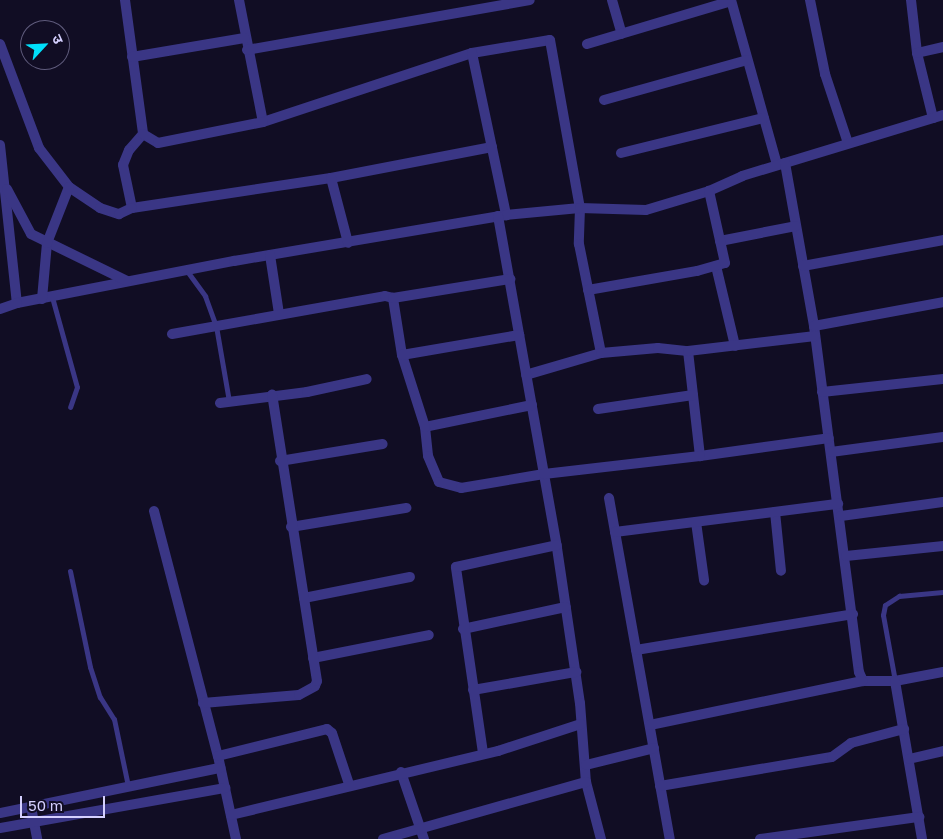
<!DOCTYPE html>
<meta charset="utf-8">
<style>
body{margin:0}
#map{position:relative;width:943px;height:839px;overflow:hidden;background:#110d24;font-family:"Golos Text","Noto Sans Devanagari",sans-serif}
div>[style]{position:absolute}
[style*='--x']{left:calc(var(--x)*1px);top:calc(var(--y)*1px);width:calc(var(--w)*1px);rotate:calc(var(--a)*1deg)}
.service>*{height:5px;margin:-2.5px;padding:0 2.5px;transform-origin:2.5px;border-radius:2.5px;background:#3a3685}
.minor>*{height:10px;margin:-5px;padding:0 5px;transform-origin:5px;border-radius:5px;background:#3a3685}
span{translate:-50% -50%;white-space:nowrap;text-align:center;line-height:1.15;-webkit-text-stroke:4.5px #110d24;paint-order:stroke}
.north{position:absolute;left:20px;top:20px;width:50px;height:50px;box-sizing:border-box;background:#110d24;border:1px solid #5f5b7c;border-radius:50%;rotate:65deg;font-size:14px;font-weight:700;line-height:20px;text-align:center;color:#d5d0ff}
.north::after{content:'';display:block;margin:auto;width:18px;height:22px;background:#00e0fb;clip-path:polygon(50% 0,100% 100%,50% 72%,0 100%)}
.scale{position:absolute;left:20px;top:796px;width:85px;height:22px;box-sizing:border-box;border:2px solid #d5d0ff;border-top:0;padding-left:6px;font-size:15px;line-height:18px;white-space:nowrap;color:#d5d0ff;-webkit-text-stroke:4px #110d24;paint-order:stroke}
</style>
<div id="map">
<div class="service">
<div style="--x:187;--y:271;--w:31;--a:54"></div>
<div style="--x:205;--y:296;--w:32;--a:70"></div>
<div style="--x:216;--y:326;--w:76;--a:80.2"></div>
<div style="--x:52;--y:297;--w:93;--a:74.5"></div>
<div style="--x:77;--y:387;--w:21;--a:109"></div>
<div style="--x:70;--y:571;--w:98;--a:78.2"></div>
<div style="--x:90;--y:667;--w:32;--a:72"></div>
<div style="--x:100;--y:697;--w:26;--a:58"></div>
<div style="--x:114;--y:719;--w:68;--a:78.2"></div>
<div style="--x:895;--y:681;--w:67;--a:-100.3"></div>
<div style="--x:883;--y:615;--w:10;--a:-79"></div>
<div style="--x:885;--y:605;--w:17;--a:-33"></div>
<div style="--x:899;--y:596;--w:44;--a:-5.2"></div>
</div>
<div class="minor">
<div style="--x:125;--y:0;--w:135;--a:82.3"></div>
<div style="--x:143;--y:134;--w:21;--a:131"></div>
<div style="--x:129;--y:150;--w:16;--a:112"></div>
<div style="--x:123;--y:165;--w:44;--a:78.2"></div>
<div style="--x:132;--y:208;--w:201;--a:-8.6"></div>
<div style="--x:331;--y:178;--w:164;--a:-10.9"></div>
<div style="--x:239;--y:0;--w:124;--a:78.9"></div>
<div style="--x:263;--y:122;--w:220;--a:-18.3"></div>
<div style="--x:472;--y:53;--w:79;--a:-9.5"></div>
<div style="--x:550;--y:40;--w:171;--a:79.9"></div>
<div style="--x:580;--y:208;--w:36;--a:92"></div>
<div style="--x:579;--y:244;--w:111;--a:78.6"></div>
<div style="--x:601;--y:353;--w:78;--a:163.7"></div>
<div style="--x:612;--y:0;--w:35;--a:74"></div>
<div style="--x:731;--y:0;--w:171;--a:74.4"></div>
<div style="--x:810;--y:0;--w:76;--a:78.5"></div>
<div style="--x:825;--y:74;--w:73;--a:71.6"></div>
<div style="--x:911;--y:0;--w:53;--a:83.5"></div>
<div style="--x:917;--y:53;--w:67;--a:76.2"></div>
<div style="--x:0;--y:44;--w:111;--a:69.4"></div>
<div style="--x:39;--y:148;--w:49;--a:52.4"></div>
<div style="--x:69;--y:187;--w:37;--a:34"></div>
<div style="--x:100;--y:208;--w:20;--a:18"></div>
<div style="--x:119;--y:214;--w:14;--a:-25"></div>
<div style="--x:587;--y:44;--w:150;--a:-16.6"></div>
<div style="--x:247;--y:50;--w:287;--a:-10"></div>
<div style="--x:472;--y:53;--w:166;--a:78.1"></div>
<div style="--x:917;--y:53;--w:27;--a:-13"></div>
<div style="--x:132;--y:57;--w:114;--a:-9.6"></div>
<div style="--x:604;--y:100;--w:148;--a:-15.6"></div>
<div style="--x:143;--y:134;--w:17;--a:31"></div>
<div style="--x:158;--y:143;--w:107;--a:-11.3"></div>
<div style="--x:0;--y:145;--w:159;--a:83.9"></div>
<div style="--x:17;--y:303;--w:221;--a:-11"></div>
<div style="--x:234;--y:261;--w:276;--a:-9.6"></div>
<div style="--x:506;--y:215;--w:74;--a:-5.4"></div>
<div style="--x:580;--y:208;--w:66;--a:1.7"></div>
<div style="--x:646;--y:210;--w:66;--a:-16.8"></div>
<div style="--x:709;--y:191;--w:36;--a:-24"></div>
<div style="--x:742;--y:176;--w:210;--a:-16.9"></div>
<div style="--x:621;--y:153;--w:147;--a:-13.8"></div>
<div style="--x:785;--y:163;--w:166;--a:79.9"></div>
<div style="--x:814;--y:326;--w:349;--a:82.6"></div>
<div style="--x:859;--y:672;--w:10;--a:66"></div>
<div style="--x:863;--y:681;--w:32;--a:0"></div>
<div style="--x:895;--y:681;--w:49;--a:-10.6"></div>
<div style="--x:331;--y:178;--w:67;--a:75.3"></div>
<div style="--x:7;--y:189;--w:51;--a:61.9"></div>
<div style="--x:31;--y:234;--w:107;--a:26.1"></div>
<div style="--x:498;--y:216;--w:337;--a:79.9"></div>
<div style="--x:557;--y:548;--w:157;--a:81.6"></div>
<div style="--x:580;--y:703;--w:79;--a:85.7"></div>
<div style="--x:586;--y:782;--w:59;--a:75.3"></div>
<div style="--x:720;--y:241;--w:77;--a:-11.2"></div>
<div style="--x:270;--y:255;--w:60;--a:81.3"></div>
<div style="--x:716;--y:266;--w:82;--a:76.6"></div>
<div style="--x:803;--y:266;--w:142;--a:-10.5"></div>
<div style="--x:588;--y:290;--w:111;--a:-9.9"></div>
<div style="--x:697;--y:271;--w:29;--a:-16"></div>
<div style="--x:725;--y:263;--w:74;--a:-102.5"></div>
<div style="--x:42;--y:299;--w:56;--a:-84.9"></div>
<div style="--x:47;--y:243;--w:60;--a:-68.6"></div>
<div style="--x:0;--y:309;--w:18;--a:-19"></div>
<div style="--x:814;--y:326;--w:131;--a:-10.5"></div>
<div style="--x:172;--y:334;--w:216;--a:-10.1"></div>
<div style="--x:385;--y:296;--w:8;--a:14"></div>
<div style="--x:688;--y:351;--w:106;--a:83.5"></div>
<div style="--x:700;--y:456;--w:130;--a:-7.9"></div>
<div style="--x:601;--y:353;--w:57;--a:-5"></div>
<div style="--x:658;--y:348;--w:30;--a:6"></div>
<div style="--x:688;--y:351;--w:128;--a:-6.7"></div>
<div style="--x:402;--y:355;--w:58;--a:-99"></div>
<div style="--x:393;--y:298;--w:119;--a:-9.2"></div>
<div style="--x:822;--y:392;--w:122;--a:-6.1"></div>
<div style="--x:220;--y:403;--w:88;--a:-7.2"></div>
<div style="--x:307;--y:392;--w:61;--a:-12.2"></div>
<div style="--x:532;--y:405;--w:109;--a:168.4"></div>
<div style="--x:425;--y:427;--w:29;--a:84"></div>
<div style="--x:428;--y:456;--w:28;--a:67"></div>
<div style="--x:439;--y:482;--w:23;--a:15"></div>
<div style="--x:461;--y:488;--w:84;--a:-9.6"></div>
<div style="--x:544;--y:474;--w:157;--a:-6.6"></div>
<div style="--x:598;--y:409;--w:96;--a:-8.4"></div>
<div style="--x:425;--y:427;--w:76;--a:-107.7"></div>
<div style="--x:402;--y:355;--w:119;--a:-9.7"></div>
<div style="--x:831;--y:452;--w:113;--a:-7.6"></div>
<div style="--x:280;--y:461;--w:104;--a:-9.4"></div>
<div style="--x:609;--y:498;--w:346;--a:79.9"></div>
<div style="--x:154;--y:511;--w:253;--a:75.4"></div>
<div style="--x:218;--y:756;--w:85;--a:77.8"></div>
<div style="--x:775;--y:512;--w:59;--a:84.2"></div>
<div style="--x:841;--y:516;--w:103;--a:-7.8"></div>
<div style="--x:696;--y:522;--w:59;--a:82.1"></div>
<div style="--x:291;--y:527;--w:117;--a:-9.4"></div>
<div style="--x:615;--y:532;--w:225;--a:-7.2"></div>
<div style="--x:846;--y:556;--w:98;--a:-5.9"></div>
<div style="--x:304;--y:598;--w:108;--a:-11.2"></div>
<div style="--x:463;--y:629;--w:105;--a:-12.1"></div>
<div style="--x:636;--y:650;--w:220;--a:-9.4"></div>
<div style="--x:313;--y:658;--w:118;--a:-11.2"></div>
<div style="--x:895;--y:681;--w:160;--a:80.3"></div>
<div style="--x:473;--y:690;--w:105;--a:-9.9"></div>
<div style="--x:203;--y:703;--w:96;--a:-4.8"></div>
<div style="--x:299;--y:695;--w:18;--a:-29"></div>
<div style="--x:315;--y:686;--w:5;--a:-68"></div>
<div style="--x:317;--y:681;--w:290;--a:-98.9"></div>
<div style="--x:650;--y:725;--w:217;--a:-11.7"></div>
<div style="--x:483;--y:753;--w:188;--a:-98.3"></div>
<div style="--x:456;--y:567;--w:103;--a:-12.3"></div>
<div style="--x:218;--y:756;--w:112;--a:-13.9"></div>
<div style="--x:327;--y:729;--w:6;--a:39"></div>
<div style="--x:332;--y:733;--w:54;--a:71.6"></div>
<div style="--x:909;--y:759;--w:35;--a:-13"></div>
<div style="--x:586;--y:765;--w:70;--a:-14"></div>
<div style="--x:401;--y:772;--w:71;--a:71.1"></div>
<div style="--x:660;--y:786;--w:174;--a:-9.6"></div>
<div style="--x:832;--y:757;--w:24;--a:-36"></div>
<div style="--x:851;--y:743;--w:55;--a:-14.8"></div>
<div style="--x:31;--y:807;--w:33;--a:79"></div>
<div style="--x:0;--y:813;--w:225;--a:-11.6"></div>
<div style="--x:231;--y:815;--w:275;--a:-13.5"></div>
<div style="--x:498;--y:751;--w:87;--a:-18"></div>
<div style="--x:0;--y:828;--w:229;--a:-10.1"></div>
<div style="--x:383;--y:839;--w:211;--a:-15.7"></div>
<div style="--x:760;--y:839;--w:161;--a:-7.9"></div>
</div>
<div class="north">उ</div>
<div class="scale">50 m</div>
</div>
